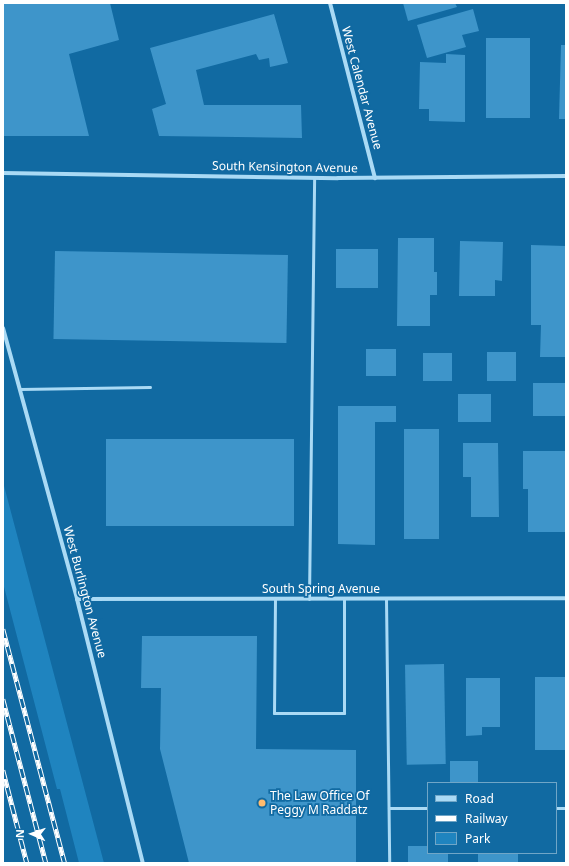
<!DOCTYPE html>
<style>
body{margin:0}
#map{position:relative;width:569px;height:866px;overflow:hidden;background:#116aa2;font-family:"Noto Sans",sans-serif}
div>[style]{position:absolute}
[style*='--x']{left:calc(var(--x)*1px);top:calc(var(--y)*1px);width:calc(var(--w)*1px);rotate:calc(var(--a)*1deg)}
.green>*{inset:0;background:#1f84bf}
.building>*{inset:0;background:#3e95ca;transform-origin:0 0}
.service>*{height:3px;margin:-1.5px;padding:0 1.5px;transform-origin:1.5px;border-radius:1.5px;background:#aadaf5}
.minor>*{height:4px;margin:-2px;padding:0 2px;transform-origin:2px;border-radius:2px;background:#aadaf5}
.rail>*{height:4.5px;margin-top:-2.25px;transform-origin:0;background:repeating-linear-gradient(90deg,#116aa2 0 9px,#fff 0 18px);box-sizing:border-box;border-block:1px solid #fff}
.dots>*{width:11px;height:11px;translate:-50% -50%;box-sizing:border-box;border:2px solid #116aa2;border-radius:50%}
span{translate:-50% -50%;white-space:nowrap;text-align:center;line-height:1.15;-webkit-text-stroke:3.5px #116aa2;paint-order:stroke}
.street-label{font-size:12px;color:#fff}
.poi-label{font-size:12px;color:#fff}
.left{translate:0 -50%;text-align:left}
.frame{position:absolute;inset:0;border:4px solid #fff;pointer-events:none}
.legend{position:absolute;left:427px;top:782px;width:130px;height:72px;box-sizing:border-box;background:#116aa2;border:1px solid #70a6c7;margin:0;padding:5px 7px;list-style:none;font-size:12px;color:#fff}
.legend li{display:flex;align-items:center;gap:8px;height:20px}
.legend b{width:20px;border:1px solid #70a6c7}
.north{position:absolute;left:12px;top:814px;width:40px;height:40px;-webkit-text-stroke:3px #116aa2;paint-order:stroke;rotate:272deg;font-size:11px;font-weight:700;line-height:16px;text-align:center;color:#fff}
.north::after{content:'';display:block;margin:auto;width:14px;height:18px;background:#fff;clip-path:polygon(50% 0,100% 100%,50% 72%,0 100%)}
</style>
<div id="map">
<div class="green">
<div style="clip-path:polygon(3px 482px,104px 863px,79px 863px,60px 789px,57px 789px,3px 583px)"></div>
</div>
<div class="building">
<div style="clip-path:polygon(3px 3px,110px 3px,119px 40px,69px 54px,89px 136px,3px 136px)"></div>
<div style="clip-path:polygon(403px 3px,455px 3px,457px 7px,408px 21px)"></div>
<div style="clip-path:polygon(473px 9px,479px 31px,462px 35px,466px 47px,427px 58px,417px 25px)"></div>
<div style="clip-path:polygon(274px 14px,288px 63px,270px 67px,269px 58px,259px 60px,256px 54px,196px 70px,204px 105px,301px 105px,302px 138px,159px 136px,152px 109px,166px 104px,150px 48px)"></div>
<div style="left:486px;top:38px;width:44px;height:80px"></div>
<div style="clip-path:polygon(561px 45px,566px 45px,566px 119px,559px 119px)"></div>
<div style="clip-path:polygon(446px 54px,465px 55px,465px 122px,429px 121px,429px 109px,419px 109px,420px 62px,446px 63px)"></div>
<div style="clip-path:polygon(398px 238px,434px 238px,434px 272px,437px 272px,437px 295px,430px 295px,430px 326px,397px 326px)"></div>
<div style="clip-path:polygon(460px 241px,503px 242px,502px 281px,495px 280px,495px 296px,459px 296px)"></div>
<div style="clip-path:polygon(531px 245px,566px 246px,566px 357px,540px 357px,541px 325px,531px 325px)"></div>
<div style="left:378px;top:249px;width:39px;height:42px;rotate:90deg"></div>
<div style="left:55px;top:251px;width:233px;height:88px;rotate:1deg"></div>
<div style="left:366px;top:349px;width:30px;height:27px"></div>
<div style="left:487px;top:352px;width:29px;height:29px"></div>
<div style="left:423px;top:353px;width:29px;height:28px"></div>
<div style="left:533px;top:383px;width:33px;height:33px"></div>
<div style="left:458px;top:394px;width:33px;height:28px"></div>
<div style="clip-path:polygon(338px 406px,396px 406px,396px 422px,375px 422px,375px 545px,338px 544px)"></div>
<div style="left:404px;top:429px;width:35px;height:110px"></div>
<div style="left:106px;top:439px;width:188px;height:87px"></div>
<div style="clip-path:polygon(463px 443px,498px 443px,499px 517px,471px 517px,471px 477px,463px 477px)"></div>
<div style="clip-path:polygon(523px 451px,566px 451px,566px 532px,528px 532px,528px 489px,523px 489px)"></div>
<div style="clip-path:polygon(142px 636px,257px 636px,256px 749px,356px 750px,356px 863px,189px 863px,160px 749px,161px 688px,141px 688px)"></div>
<div style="left:444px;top:664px;width:100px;height:39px;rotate:89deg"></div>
<div style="left:566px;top:677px;width:73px;height:31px;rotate:90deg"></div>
<div style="clip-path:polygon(466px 678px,500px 678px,500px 727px,482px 727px,482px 735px,466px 736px)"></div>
<div style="left:450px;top:761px;width:28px;height:22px"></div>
<div style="clip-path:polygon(408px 846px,428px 846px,428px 853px,448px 853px,448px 863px,408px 863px)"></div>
<div style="left:478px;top:853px;width:40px;height:10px"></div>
</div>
<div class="service">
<div style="--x:20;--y:389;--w:130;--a:-0.9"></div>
<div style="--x:275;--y:599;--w:114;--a:90.5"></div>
<div style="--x:274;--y:713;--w:70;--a:0"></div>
<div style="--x:344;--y:713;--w:114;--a:-90"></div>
<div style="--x:309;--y:599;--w:421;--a:-89.3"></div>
<div style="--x:386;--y:599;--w:264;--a:89.3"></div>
<div style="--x:389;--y:808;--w:39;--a:0"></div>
<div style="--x:556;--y:808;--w:10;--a:0"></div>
</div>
<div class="minor">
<div style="--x:330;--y:3;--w:181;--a:75.6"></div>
<div style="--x:3;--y:173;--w:335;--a:0.9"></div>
<div style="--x:338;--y:178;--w:228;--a:-0.5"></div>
<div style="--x:3;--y:328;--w:281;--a:74.7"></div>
<div style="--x:77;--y:599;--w:272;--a:76"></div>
<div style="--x:77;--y:599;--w:489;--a:-0.1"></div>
</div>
<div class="rail">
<div style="--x:3;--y:629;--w:242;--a:75.2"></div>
<div style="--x:3;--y:699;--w:170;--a:75.3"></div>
<div style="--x:3;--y:770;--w:96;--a:75.5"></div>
</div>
<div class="dots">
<div style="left:262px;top:803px;background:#ffbb6e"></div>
</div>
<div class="street-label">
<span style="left:362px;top:88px;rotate:75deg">West Calendar Avenue</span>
<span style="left:285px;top:167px;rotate:1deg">South Kensington Avenue</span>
<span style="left:321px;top:589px">South Spring Avenue</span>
<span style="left:85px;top:592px;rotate:75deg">West Burlington Avenue</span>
</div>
<div class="poi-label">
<span class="left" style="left:270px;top:803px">The Law Office Of<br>Peggy M Raddatz</span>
</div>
<div class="frame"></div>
<ul class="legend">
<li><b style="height:5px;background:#aadaf5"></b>Road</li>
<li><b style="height:5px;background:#fff"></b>Railway</li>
<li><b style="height:11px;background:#1f84bf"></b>Park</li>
</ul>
<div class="north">N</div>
</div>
